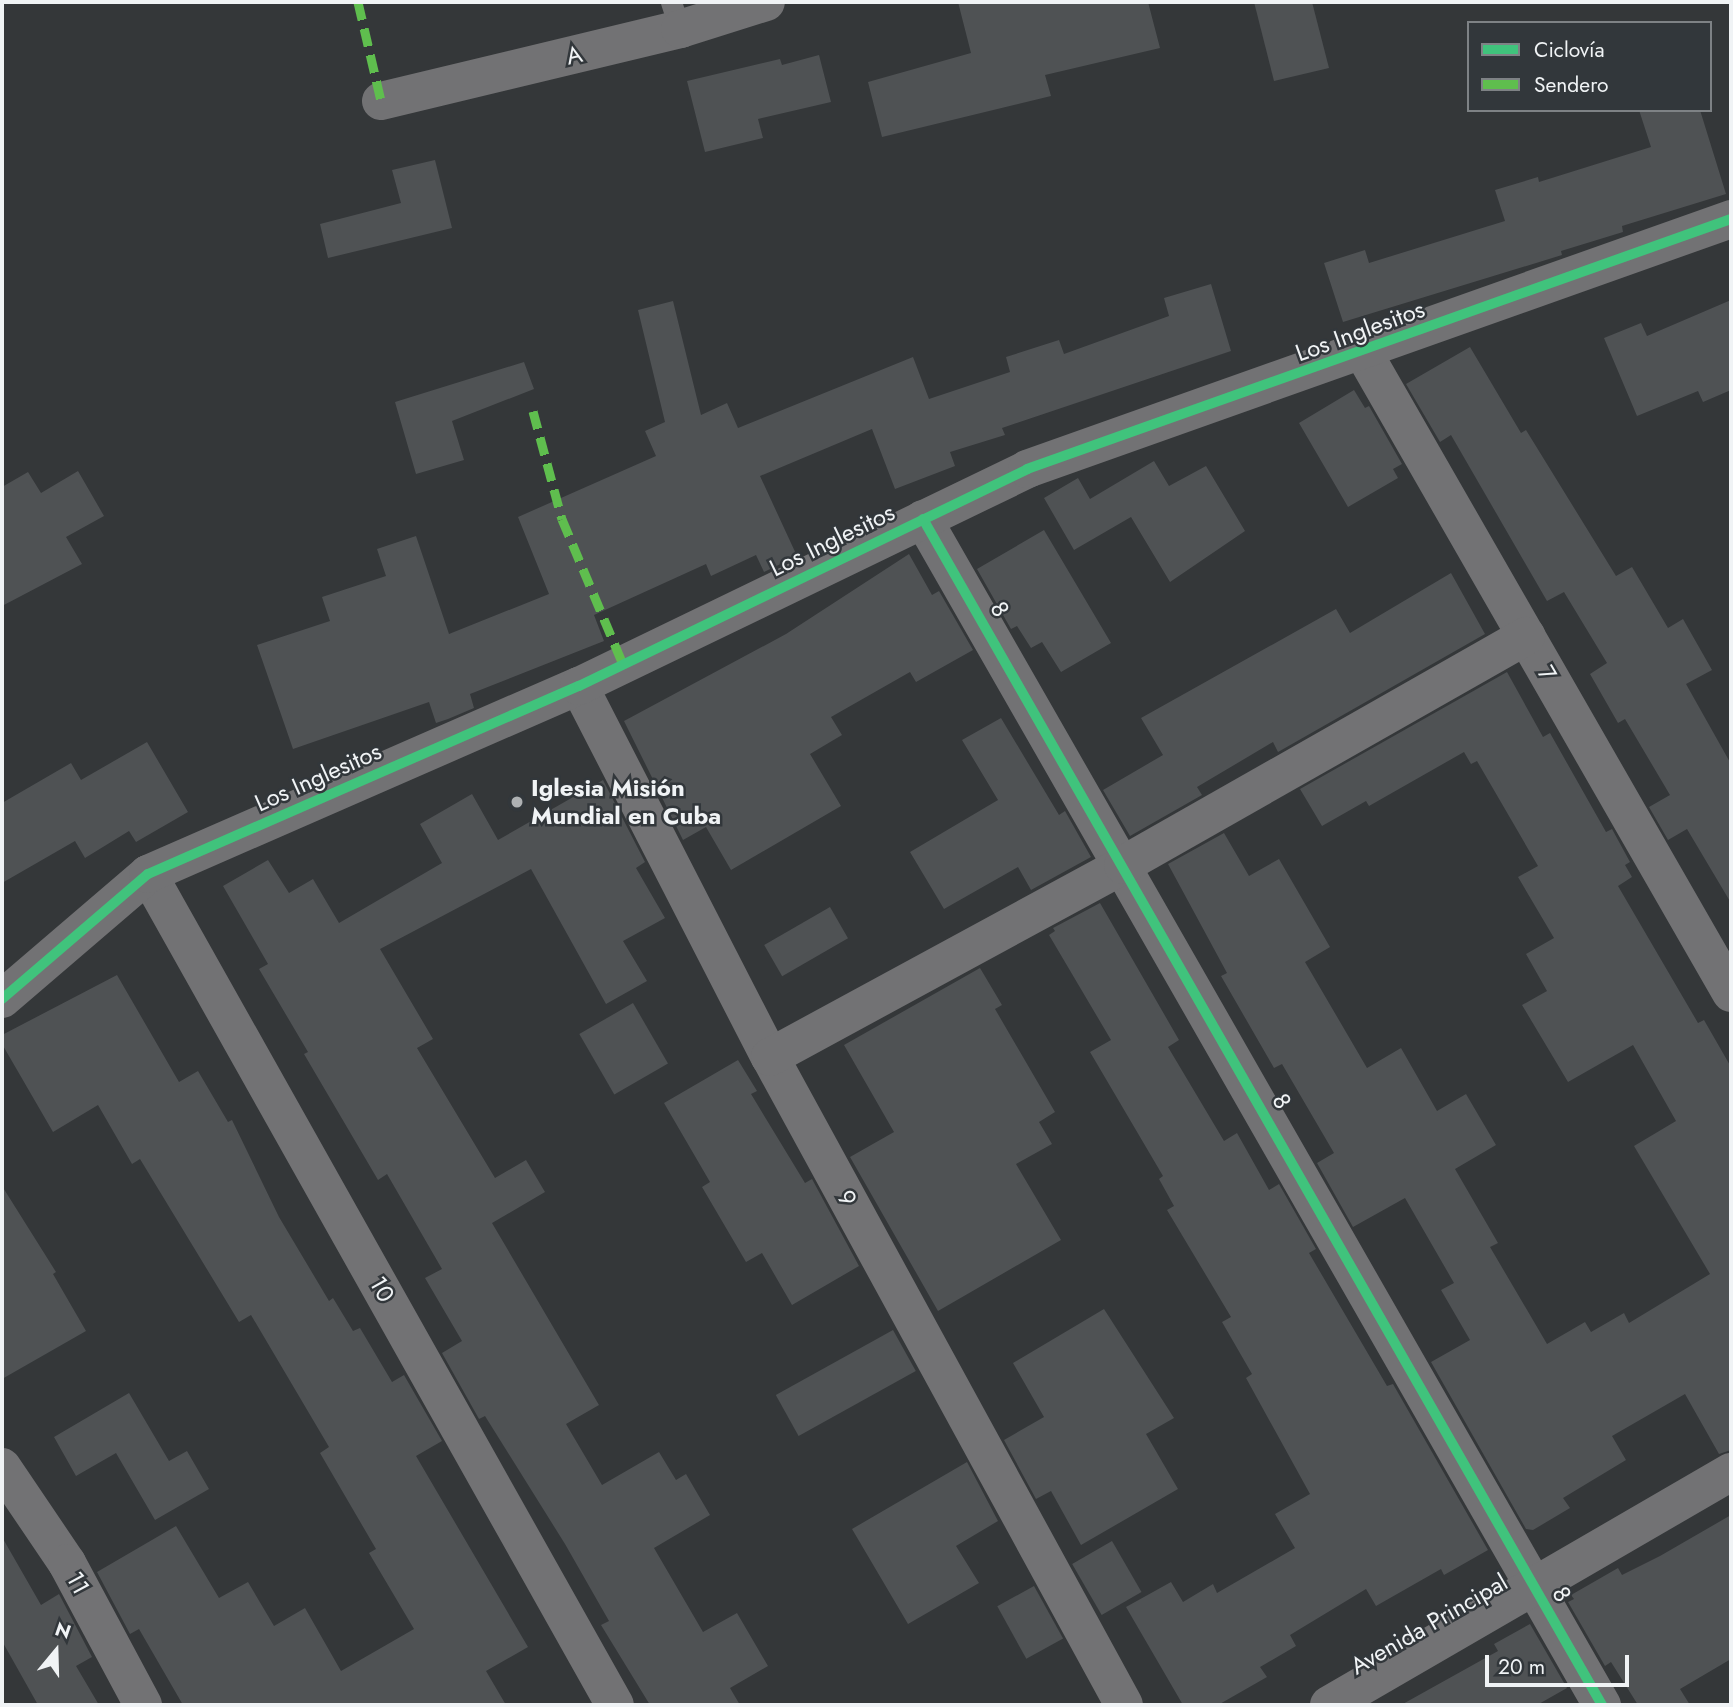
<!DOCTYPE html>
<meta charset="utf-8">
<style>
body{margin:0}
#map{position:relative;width:1733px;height:1707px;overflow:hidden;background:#343739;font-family:Jost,sans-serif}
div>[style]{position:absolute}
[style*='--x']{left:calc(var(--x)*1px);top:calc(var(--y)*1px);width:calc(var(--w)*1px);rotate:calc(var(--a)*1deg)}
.building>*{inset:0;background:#4f5254;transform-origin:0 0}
.lane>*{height:21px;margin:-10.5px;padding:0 10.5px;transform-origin:10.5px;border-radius:10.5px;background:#727274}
.street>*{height:38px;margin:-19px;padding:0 19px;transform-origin:19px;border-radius:19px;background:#727274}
.quiet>*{height:9px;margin-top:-4.5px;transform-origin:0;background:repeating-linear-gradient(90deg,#5fbe4e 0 18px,transparent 0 27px)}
.cycleway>*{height:10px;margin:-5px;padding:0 5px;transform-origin:5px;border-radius:5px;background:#40c37c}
.dots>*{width:19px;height:19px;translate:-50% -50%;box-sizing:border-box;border:4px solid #32373b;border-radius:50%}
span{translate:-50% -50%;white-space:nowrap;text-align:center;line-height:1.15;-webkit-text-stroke:5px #32373b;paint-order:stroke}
.street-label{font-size:24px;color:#f0f3f5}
.poi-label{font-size:24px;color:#f0f3f5;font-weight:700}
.left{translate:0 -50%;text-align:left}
.frame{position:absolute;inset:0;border:4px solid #f0f3f5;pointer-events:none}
.legend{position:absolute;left:1467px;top:21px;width:245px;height:91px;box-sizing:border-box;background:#32373b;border:2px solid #7e8285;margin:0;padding:9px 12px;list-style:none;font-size:21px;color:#f0f3f5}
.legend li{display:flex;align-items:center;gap:14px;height:35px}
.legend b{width:35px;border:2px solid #7e8285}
.north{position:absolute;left:21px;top:1616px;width:70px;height:70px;-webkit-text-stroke:5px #32373b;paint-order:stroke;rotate:19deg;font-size:19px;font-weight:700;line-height:28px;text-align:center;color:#f0f3f5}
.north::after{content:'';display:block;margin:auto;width:24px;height:32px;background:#f0f3f5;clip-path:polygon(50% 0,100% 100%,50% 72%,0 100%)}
.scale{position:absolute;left:1485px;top:1655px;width:144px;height:32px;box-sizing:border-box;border:4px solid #f0f3f5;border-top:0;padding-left:9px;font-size:21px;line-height:24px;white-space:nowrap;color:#f0f3f5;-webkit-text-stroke:5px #32373b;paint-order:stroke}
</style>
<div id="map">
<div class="building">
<div style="clip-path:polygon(958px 2px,1148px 2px,1160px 48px,1045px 75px,1051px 96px,882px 137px,868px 82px,971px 53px)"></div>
<div style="clip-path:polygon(1254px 2px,1312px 2px,1329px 68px,1274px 81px)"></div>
<div style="clip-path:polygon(819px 55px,831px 102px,758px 119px,763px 138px,705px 152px,687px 81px,780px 59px,782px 65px)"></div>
<div style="clip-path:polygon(1639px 110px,1700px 110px,1726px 194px,1622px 226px,1623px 232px,1561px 251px,1562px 255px,1343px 322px,1324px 263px,1365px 250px,1369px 263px,1505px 221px,1495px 190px,1538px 177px,1539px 182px,1651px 147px)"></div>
<div style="clip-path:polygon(435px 160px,452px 228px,328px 258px,320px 224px,401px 203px,392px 170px)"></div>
<div style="clip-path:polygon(1211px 284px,1231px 351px,1002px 428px,1005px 435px,950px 452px,955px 466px,895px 489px,872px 429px,760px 476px,797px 556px,764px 572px,756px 555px,711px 576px,706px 564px,594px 615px,604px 641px,470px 694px,474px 708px,448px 719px,436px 723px,429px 702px,293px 749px,257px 645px,330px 621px,322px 597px,386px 576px,377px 549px,416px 536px,449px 634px,549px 594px,518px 517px,656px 456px,645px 431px,665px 422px,638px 310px,673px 301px,701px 415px,727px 403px,738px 428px,913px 357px,929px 399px,1010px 372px,1006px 357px,1059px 340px,1064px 354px,1169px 316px,1164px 298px)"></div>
<div style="clip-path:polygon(1731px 300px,1731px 390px,1703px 402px,1698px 391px,1637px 416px,1604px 338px,1641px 323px,1647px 336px)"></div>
<div style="clip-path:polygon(1470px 347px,1521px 433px,1526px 430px,1616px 576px,1632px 567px,1668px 628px,1683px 619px,1712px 670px,1686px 684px,1731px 764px,1731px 903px,1687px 829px,1668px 840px,1649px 807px,1670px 795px,1625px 719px,1618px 723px,1590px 674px,1607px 663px,1564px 592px,1547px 601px,1451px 435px,1440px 442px,1406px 384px)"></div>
<div style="clip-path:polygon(524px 362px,534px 389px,452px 421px,464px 460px,416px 474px,395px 402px)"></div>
<div style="clip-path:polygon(1354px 390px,1365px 408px,1369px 406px,1402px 464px,1393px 469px,1398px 478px,1348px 507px,1299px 423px)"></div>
<div style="clip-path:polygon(1154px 461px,1169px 486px,1206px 466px,1245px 531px,1170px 582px,1131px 517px,1074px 550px,1044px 498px,1078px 478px,1090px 499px)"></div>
<div style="clip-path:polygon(78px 471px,104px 516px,66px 537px,82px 564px,2px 606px,2px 487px,28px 472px,41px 493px)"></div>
<div style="clip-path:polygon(1044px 530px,1111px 643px,1061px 672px,1042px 642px,1031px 648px,1017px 626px,1011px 629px,977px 569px)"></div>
<div style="clip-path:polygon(909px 554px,932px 595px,939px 591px,973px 650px,916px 682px,910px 672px,831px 717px,842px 735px,810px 754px,841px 806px,731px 870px,706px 827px,683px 840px,624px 721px,786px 634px)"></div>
<div style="clip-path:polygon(1451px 573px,1485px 634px,1278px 752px,1273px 742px,1197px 787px,1202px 795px,1130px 836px,1103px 790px,1163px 755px,1141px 718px,1336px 609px,1350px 633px)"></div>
<div style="clip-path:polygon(1507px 672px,1543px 737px,1550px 733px,1606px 832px,1612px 829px,1630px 862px,1625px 865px,1632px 877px,1618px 886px,1698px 1023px,1704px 1020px,1731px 1067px,1731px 1450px,1719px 1454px,1685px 1394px,1612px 1436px,1626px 1460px,1563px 1498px,1570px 1508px,1533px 1530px,1526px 1529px,1431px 1362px,1470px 1340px,1441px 1290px,1454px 1283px,1405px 1198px,1353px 1227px,1317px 1163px,1334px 1153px,1282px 1064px,1274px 1068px,1221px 976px,1227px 973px,1168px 864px,1224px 833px,1249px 876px,1279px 859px,1330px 947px,1305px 962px,1367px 1068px,1401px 1048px,1437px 1111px,1466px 1094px,1496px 1145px,1455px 1169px,1498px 1243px,1490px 1247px,1547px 1344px,1585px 1322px,1591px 1332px,1624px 1313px,1629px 1323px,1710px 1274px,1634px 1146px,1676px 1121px,1633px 1045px,1568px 1082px,1522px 1005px,1547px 991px,1526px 954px,1554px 938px,1518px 877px,1538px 866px,1477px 761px,1471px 764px,1464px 752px,1369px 806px,1366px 801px,1322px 826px,1300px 789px)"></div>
<div style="clip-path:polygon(1001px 718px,1059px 815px,1065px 811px,1091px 857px,1031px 890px,1018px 867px,944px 909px,910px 852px,998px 800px,962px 740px)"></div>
<div style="clip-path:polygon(147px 742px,188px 812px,136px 842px,129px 831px,85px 858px,75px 841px,2px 883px,2px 803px,71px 763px,81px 780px)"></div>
<div style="clip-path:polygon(603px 780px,645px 862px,636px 868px,665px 918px,623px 941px,647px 981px,606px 1004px,531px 869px,380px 949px,433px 1039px,417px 1048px,495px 1178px,526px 1160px,545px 1192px,492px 1223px,599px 1405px,566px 1424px,602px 1485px,659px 1452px,676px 1480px,686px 1474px,710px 1515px,654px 1548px,703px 1632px,737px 1613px,768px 1666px,730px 1688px,740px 1705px,650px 1705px,601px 1625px,609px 1621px,565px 1544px,485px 1416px,479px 1419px,442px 1353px,462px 1341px,425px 1278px,442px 1269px,387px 1174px,378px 1180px,304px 1054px,308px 1052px,259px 969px,268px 964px,223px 886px,268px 860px,289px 893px,313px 879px,339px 923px,442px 863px,420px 824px,472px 794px,498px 840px)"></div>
<div style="clip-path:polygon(1100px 903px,1179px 1040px,1168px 1047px,1224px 1141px,1237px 1133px,1269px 1190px,1279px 1184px,1316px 1249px,1309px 1253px,1387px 1386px,1393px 1384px,1488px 1550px,1444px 1575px,1441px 1569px,1376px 1606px,1366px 1589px,1290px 1635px,1296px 1646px,1260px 1667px,1267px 1677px,1218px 1705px,1183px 1705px,1126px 1607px,1171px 1582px,1183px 1602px,1213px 1584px,1217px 1593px,1295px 1548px,1275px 1514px,1310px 1494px,1246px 1378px,1252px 1374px,1222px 1322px,1231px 1317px,1167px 1210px,1174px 1206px,1159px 1179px,1163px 1176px,1090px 1052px,1111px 1040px,1049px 935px,1055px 931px,1053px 928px)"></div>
<div style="left:830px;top:907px;width:36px;height:76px;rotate:60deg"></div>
<div style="clip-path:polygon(980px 968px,1002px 1005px,995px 1009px,1055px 1112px,1039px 1122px,1052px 1144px,1016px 1164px,1061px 1240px,938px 1311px,850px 1157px,894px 1132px,844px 1045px)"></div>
<div style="clip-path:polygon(117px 975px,179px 1082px,198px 1071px,228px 1122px,232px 1120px,279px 1217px,329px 1301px,333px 1298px,353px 1331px,360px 1328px,392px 1382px,404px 1375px,442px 1441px,416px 1456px,528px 1647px,486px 1671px,506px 1705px,183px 1705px,139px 1629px,130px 1634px,97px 1572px,176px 1526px,219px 1598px,248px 1582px,274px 1626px,305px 1608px,341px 1671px,414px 1629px,369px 1553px,376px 1549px,320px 1453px,329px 1447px,251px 1315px,239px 1322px,140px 1159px,132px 1164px,98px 1105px,53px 1132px,2px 1044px,2px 1035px)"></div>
<div style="left:633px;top:1003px;width:70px;height:62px;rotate:60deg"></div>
<div style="clip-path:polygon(738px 1060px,757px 1091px,751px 1094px,805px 1183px,812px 1179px,859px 1266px,792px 1305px,762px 1253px,746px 1262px,702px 1187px,710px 1182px,664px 1103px)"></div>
<div style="clip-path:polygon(2px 1186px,56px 1272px,53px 1274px,86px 1331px,2px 1379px)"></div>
<div style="clip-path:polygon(1104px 1309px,1174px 1418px,1146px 1434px,1178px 1489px,1081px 1545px,1051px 1491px,1036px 1499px,1004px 1440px,1044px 1417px,1013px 1363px)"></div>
<div style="left:893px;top:1330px;width:47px;height:134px;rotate:61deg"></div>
<div style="clip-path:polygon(129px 1393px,169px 1461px,187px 1451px,209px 1489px,155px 1520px,116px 1453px,76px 1476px,54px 1437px)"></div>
<div style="clip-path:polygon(967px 1462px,998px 1521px,956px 1546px,979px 1583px,908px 1624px,852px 1529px)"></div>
<div style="clip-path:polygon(1731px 1515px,1731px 1659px,1680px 1689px,1690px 1705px,1638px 1705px,1611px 1662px,1605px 1666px,1568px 1602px,1574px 1599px,1571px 1595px,1618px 1568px,1622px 1575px,1660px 1556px)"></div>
<div style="clip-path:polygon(2px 1537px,41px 1605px,59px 1594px,92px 1657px,76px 1666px,99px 1705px,38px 1705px,2px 1641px)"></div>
<div style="left:1112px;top:1541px;width:59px;height:46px;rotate:60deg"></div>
<div style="left:1034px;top:1586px;width:60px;height:42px;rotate:61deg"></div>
<div style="clip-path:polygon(1530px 1624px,1567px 1688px,1537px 1705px,1401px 1705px,1498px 1651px,1494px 1644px)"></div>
</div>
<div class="lane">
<div style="--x:671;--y:2;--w:28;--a:72"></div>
</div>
<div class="street">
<div style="--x:381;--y:101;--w:308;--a:-13.5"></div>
<div style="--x:680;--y:29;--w:90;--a:-17.4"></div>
<div style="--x:1363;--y:352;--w:739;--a:60.14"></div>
<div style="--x:923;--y:519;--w:1367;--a:60.21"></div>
<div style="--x:579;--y:686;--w:417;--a:62.8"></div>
<div style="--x:770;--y:1057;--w:738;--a:61.35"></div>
<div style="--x:148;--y:874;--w:953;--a:60.67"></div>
<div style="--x:2;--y:999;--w:192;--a:-40.6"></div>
<div style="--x:148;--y:874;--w:470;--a:-23.6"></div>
<div style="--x:579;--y:686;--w:498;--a:-25.8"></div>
<div style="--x:1027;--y:469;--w:747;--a:-19.55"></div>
<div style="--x:770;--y:1057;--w:402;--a:-28.5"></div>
<div style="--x:1123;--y:865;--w:464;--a:-29.6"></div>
<div style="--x:2;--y:1467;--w:116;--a:55.9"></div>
<div style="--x:67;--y:1563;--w:161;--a:61.8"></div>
<div style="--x:1329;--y:1705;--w:465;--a:-30.1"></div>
</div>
<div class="quiet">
<div style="--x:358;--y:2;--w:102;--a:76.9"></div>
<div style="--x:533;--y:411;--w:112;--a:75"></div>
<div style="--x:562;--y:519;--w:157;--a:67.2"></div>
</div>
<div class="cycleway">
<div style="--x:923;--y:519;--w:1367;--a:60.21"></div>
<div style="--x:2;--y:999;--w:192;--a:-40.6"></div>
<div style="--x:148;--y:874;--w:470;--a:-23.6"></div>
<div style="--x:579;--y:686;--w:498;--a:-25.8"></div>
<div style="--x:1027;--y:469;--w:747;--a:-19.55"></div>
</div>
<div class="dots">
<div style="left:517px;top:802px;background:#aeb1b3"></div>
</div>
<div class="street-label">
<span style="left:574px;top:55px;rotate:-13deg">A</span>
<span style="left:1360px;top:331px;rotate:-20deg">Los Inglesitos</span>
<span style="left:832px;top:540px;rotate:-26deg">Los Inglesitos</span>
<span style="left:1000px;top:609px;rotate:60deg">8</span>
<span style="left:1547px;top:673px;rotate:60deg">7</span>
<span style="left:318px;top:777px;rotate:-24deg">Los Inglesitos</span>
<span style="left:1282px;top:1101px;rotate:60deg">8</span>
<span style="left:847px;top:1198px;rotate:61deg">9</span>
<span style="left:382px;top:1289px;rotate:61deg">10</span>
<span style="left:78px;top:1583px;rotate:62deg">11</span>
<span style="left:1562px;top:1594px;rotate:60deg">8</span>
<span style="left:1429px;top:1624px;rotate:-30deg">Avenida Principal</span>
</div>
<div class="poi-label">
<span class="left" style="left:531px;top:802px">Iglesia Misión<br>Mundial en Cuba</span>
</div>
<div class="frame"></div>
<ul class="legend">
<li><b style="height:9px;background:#40c37c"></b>Ciclovía</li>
<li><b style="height:9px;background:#5fbe4e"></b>Sendero</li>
</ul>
<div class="north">N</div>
<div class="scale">20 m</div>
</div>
